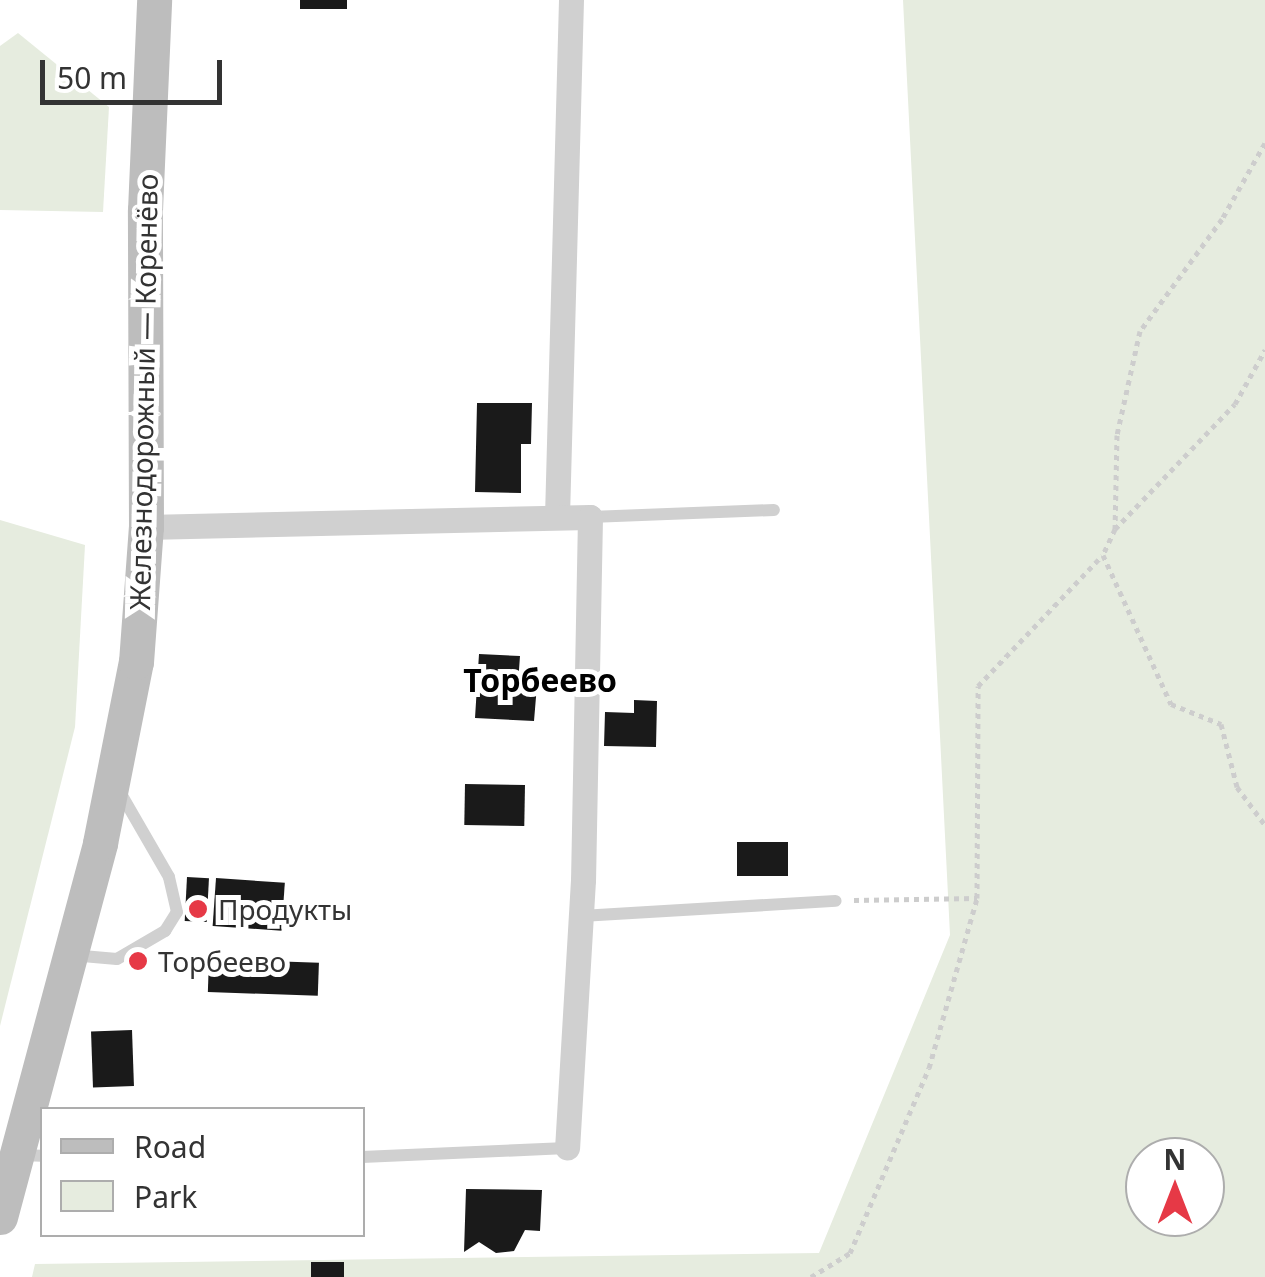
<!DOCTYPE html>
<meta charset="utf-8">
<style>
body{margin:0}
#map{position:relative;width:1265px;height:1277px;overflow:hidden;background:#fff;font-family:"Noto Sans",sans-serif}
div>[style]{position:absolute}
[style*='--x']{left:calc(var(--x)*1px);top:calc(var(--y)*1px);width:calc(var(--w)*1px);rotate:calc(var(--a)*1deg)}
.green>*{inset:0;background:#e6ecdf}
.building>*{inset:0;background:#1a1a1a;transform-origin:0 0}
.path>*{height:5px;margin-top:-2.5px;transform-origin:0;background:repeating-linear-gradient(90deg,#cdcdcd 0 5px,transparent 0 10px)}
.service>*{height:12px;margin:-6px;padding:0 6px;transform-origin:6px;border-radius:6px;background:#d0d0d0}
.minor>*{height:25px;margin:-12.5px;padding:0 12.5px;transform-origin:12.5px;border-radius:12.5px;background:#d0d0d0}
.secondary>*{height:35px;margin:-17.5px;padding:0 17.5px;transform-origin:17.5px;border-radius:17.5px;background:#bdbdbd}
.dots>*{width:28px;height:28px;translate:-50% -50%;box-sizing:border-box;border:5px solid #fff;border-radius:50%}
span{translate:-50% -50%;white-space:nowrap;text-align:center;line-height:1.15;-webkit-text-stroke:10px #fff;paint-order:stroke}
.street-label{font-size:28px;color:#333}
.poi-label{font-size:28px;color:#333}
.left{translate:0 -50%;text-align:left}
.quarter-label{font-size:32px;color:#000;font-weight:700}
.legend{position:absolute;left:40px;top:1107px;width:325px;height:130px;box-sizing:border-box;background:#fff;border:2px solid #adadad;margin:0;padding:12px 18px;list-style:none;font-size:30px;color:#333}
.legend li{display:flex;align-items:center;gap:20px;height:50px}
.legend b{width:50px;border:2px solid #adadad}
.north{position:absolute;left:1125px;top:1137px;width:100px;height:100px;box-sizing:border-box;background:#fff;border:2px solid #adadad;border-radius:50%;rotate:0deg;font-size:28px;font-weight:700;line-height:40px;text-align:center;color:#333}
.north::after{content:'';display:block;margin:auto;width:35px;height:45px;background:#e63946;clip-path:polygon(50% 0,100% 100%,50% 72%,0 100%)}
.scale{position:absolute;left:40px;top:60px;width:182px;height:45px;box-sizing:border-box;border:5px solid #333;border-top:0;padding-left:12px;font-size:30px;line-height:35px;white-space:nowrap;color:#333;-webkit-text-stroke:8px #fff;paint-order:stroke}
</style>
<div id="map">
<div class="green">
<div style="clip-path:polygon(evenodd,903px 0,1265px 0,1265px 1277px,32px 1277px,35px 1264px,819px 1253px,950px 935px,903px 0,1145px 1157px,1205px 1157px,1205px 1217px,1145px 1217px,1145px 1157px)"></div>
<div style="clip-path:polygon(18px 33px,109px 107px,103px 212px,0 210px,0 46px)"></div>
<div style="clip-path:polygon(0 520px,85px 545px,75px 727px,0 1026px)"></div>
</div>
<div class="building">
<div style="left:300px;top:0;width:47px;height:9px"></div>
<div style="clip-path:polygon(477px 403px,532px 403px,531px 444px,521px 444px,521px 493px,475px 492px)"></div>
<div style="clip-path:polygon(479px 654px,520px 656px,518px 684px,537px 685px,534px 721px,475px 718px)"></div>
<div style="clip-path:polygon(634px 700px,657px 701px,656px 747px,604px 746px,605px 712px,634px 713px)"></div>
<div style="left:465px;top:784px;width:60px;height:41px;rotate:1deg"></div>
<div style="left:788px;top:842px;width:34px;height:51px;rotate:90deg"></div>
<div style="left:187px;top:877px;width:22px;height:44px;rotate:3deg"></div>
<div style="left:216px;top:878px;width:69px;height:48px;rotate:4deg"></div>
<div style="left:209px;top:959px;width:110px;height:33px;rotate:2deg"></div>
<div style="left:132px;top:1030px;width:56px;height:41px;rotate:88deg"></div>
<div style="clip-path:polygon(466px 1189px,542px 1190px,540px 1231px,525px 1230px,514px 1251px,496px 1253px,479px 1242px,464px 1252px)"></div>
<div style="left:311px;top:1262px;width:33px;height:15px"></div>
</div>
<div class="path">
<div style="--x:1265;--y:143;--w:87;--a:119.5"></div>
<div style="--x:1222;--y:219;--w:139;--a:126.2"></div>
<div style="--x:1140;--y:331;--w:107;--a:102.5"></div>
<div style="--x:1117;--y:435;--w:94;--a:91.2"></div>
<div style="--x:1115;--y:529;--w:29;--a:115"></div>
<div style="--x:1103;--y:555;--w:164;--a:65.5"></div>
<div style="--x:1171;--y:704;--w:54;--a:21.8"></div>
<div style="--x:1221;--y:724;--w:65;--a:75.7"></div>
<div style="--x:1237;--y:787;--w:47;--a:53.6"></div>
<div style="--x:1115;--y:529;--w:173;--a:-46.2"></div>
<div style="--x:1235;--y:404;--w:62;--a:-60.9"></div>
<div style="--x:854;--y:900;--w:123;--a:-0.9"></div>
<div style="--x:977;--y:898;--w:212;--a:-89.7"></div>
<div style="--x:978;--y:686;--w:180;--a:-46.4"></div>
<div style="--x:811;--y:1277;--w:46;--a:-31.6"></div>
<div style="--x:850;--y:1253;--w:201;--a:-66.9"></div>
<div style="--x:929;--y:1068;--w:177;--a:-74.2"></div>
</div>
<div class="service">
<div style="--x:590;--y:517;--w:184;--a:-2.2"></div>
<div style="--x:581;--y:916;--w:255;--a:-3.4"></div>
<div style="--x:71;--y:955;--w:46;--a:5"></div>
<div style="--x:117;--y:959;--w:56;--a:-30.3"></div>
<div style="--x:165;--y:931;--w:22;--a:-58"></div>
<div style="--x:177;--y:912;--w:36;--a:-103"></div>
<div style="--x:169;--y:877;--w:104;--a:-120"></div>
<div style="--x:19;--y:1155;--w:23;--a:2"></div>
<div style="--x:362;--y:1157;--w:205;--a:-2.5"></div>
</div>
<div class="minor">
<div style="--x:557;--y:517;--w:517;--a:-88.45"></div>
<div style="--x:146;--y:527;--w:444;--a:-1.3"></div>
<div style="--x:590;--y:517;--w:363;--a:91.1"></div>
<div style="--x:583;--y:880;--w:268;--a:93.4"></div>
</div>
<div class="secondary">
<div style="--x:0;--y:1217;--w:387;--a:-75"></div>
<div style="--x:100;--y:843;--w:185;--a:-78.8"></div>
<div style="--x:136;--y:662;--w:135;--a:-85.8"></div>
<div style="--x:146;--y:527;--w:317;--a:-90.2"></div>
<div style="--x:145;--y:210;--w:210;--a:-87.5"></div>
</div>
<div class="dots">
<div style="left:198px;top:909px;background:#e63946"></div>
<div style="left:138px;top:961px;background:#e63946"></div>
</div>
<div class="street-label">
<span style="left:143px;top:392px;rotate:-89deg">Железнодорожный — Коренёво</span>
</div>
<div class="poi-label">
<span class="left" style="left:218px;top:909px">Продукты</span>
<span class="left" style="left:158px;top:961px">Торбеево</span>
</div>
<div class="quarter-label">
<span style="left:540px;top:680px">Торбеево</span>
</div>
<ul class="legend">
<li><b style="height:12px;background:#bdbdbd"></b>Road</li>
<li><b style="height:28px;background:#e6ecdf"></b>Park</li>
</ul>
<div class="north">N</div>
<div class="scale">50 m</div>
</div>
